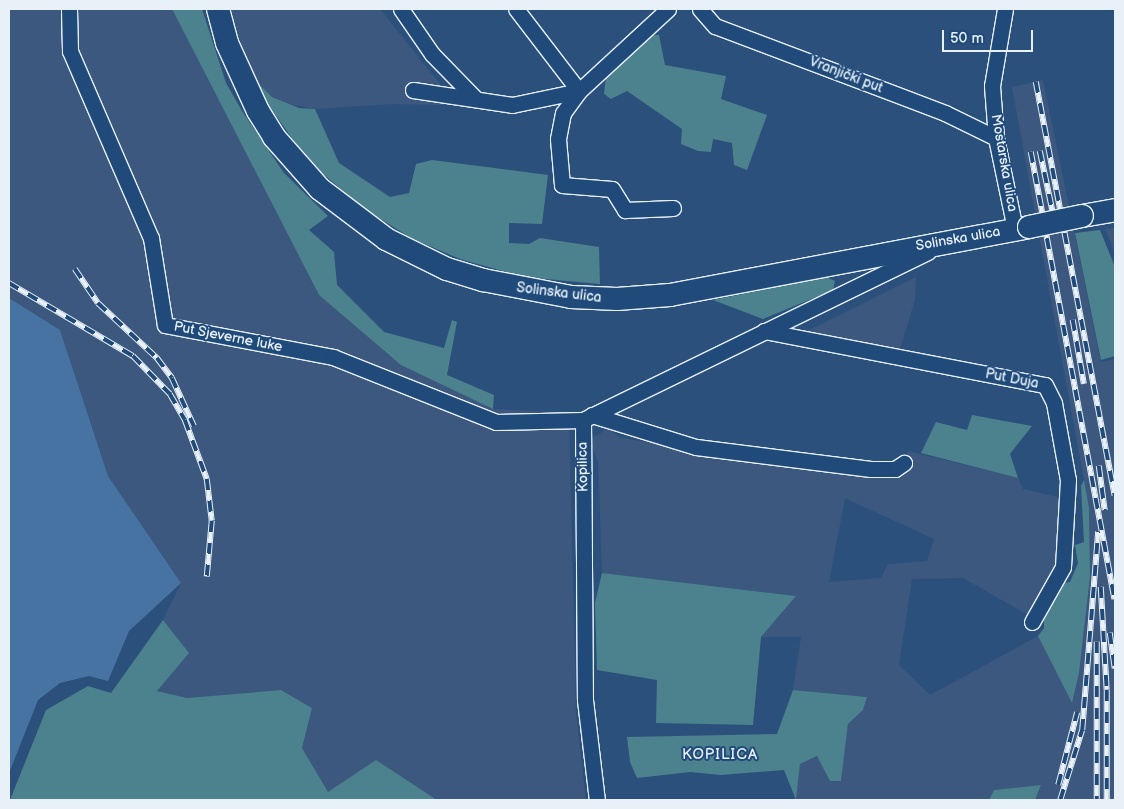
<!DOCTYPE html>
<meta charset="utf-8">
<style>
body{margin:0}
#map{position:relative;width:1124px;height:809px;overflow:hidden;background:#2c507c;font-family:"Balsamiq Sans",sans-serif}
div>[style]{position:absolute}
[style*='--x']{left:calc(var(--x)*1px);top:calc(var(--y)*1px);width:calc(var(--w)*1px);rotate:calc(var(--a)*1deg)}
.built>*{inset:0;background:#3c587e}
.green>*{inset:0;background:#4c818e}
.water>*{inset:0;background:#4773a2}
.roads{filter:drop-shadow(1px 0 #e8f1f8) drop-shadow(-1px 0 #e8f1f8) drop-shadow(0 1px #e8f1f8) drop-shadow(0 -1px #e8f1f8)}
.minor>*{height:15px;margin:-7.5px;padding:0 7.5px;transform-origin:7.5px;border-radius:7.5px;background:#1f4a7a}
.primary>*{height:22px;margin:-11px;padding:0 11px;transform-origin:11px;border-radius:11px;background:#1f4a7a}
.rail>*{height:5.5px;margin-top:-2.75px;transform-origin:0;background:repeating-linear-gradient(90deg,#1f4a7a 0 11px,#e8f1f8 0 22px);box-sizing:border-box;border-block:1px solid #e8f1f8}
.bridges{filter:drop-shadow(1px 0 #e8f1f8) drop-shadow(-1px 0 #e8f1f8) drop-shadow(0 1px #e8f1f8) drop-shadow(0 -1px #e8f1f8)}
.primary-bridge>*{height:22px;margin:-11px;padding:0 11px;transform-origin:11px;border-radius:11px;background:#1f4a7a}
span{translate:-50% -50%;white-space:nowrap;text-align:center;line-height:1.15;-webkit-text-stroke:4px #1f4a7a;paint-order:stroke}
.street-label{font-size:14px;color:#e8f1f8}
.neighbourhood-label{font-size:15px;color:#e8f1f8;letter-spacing:1px}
.frame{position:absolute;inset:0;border:10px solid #e8f1f8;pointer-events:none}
.scale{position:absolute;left:942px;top:30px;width:91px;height:22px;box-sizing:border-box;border:2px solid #e8f1f8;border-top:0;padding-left:6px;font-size:15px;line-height:18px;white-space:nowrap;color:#e8f1f8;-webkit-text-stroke:4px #1f4a7a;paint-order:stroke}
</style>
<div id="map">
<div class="built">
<div style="clip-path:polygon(9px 9px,172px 9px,319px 295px,493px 409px,569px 413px,576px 712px,586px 800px,437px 800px,376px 761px,328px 793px,302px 748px,312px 708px,281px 690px,187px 698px,157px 691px,188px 653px,163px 620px,181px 583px,108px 476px,60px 330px,9px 298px)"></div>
<div style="clip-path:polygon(230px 9px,380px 9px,440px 84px,445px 105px,392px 104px,315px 109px,284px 103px,272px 97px,260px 85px,247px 61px)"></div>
<div style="clip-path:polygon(evenodd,1043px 80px,1101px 362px,1115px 359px,1115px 800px,1035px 800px,1041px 786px,994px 790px,989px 800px,796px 800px,800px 764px,818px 756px,830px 781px,841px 781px,848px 724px,863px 710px,867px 697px,793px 690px,801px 637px,761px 637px,796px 596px,602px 573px,598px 462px,589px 440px,607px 429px,622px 438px,868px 478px,901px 474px,908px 451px,1018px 478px,1023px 489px,1062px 498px,1055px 566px,1028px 615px,963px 578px,912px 579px,899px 665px,930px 695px,1038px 636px,1072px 702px,1079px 673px,1090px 577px,1089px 508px,1012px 87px,1043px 80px,845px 498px,934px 539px,927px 561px,888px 564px,881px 578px,829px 582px,845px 498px)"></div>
<div style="clip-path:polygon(1115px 228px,1115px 253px,1105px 229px)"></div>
<div style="clip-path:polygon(916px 277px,915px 300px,899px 352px,799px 335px)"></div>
</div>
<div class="green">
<div style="clip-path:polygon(172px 9px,202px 9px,226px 83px,242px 111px,284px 173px,328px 216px,309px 230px,334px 252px,337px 285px,384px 332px,444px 348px,452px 320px,457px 322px,447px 375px,494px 395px,493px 409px,401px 365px,319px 295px)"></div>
<div style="clip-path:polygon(653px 35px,659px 35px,665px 65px,726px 76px,721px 99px,767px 115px,747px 170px,734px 165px,732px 143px,713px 139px,711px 152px,698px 151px,681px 144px,682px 129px,627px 91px,611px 99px,604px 94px,606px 76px)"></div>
<div style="clip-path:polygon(247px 61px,260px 85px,272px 97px,299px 108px,315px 109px,339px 163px,390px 197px,409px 193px,416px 164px,432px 160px,548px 175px,542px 224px,509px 223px,509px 243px,529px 244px,540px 238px,599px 247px,600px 284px,524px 277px,460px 259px,411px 238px,363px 208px,321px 172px,294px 141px,264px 99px)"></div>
<div style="clip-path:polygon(1100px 230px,1115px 267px,1115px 356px,1101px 360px,1075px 233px)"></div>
<div style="clip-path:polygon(826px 277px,835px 281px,833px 290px,763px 319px,713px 300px)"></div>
<div style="clip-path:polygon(972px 415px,1032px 426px,1010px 454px,1018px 478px,921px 453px,936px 422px,967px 430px)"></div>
<div style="clip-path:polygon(1084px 480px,1089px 508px,1090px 577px,1079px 673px,1072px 703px,1038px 636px,1044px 628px,1044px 612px,1062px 583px,1070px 582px,1078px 563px,1075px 545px,1084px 542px,1081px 486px)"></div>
<div style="clip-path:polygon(602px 573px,796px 596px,761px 637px,753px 725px,656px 723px,657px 680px,597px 670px,595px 603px)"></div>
<div style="clip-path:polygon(163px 620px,189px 653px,157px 691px,187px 698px,281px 690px,312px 708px,302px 748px,328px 792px,376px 760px,437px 800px,10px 800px,46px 710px,88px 686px,111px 693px)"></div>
<div style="clip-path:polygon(793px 690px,867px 697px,863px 710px,848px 724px,841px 781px,830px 781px,817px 756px,800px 764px,796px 800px,784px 770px,721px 775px,690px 772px,637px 778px,630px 762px,627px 737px,777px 734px)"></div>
<div style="clip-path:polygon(1041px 785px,1035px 800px,989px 800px,994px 790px)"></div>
</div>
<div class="water">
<div style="clip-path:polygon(9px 298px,60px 330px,108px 476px,181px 583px,129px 631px,108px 681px,89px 676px,60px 683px,38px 700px,9px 773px)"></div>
</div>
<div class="roads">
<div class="minor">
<div style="--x:69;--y:9;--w:42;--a:88.6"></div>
<div style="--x:70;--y:51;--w:204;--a:66.6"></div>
<div style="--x:151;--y:238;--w:88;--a:80.9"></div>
<div style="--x:165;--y:325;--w:171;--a:10.8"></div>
<div style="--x:333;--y:357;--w:175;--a:21.7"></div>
<div style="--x:496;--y:422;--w:87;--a:-1.3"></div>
<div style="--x:583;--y:420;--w:384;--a:-26"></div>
<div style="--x:401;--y:9;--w:55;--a:55.4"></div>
<div style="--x:432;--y:54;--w:62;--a:45.7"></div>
<div style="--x:668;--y:9;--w:121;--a:137.3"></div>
<div style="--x:579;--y:91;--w:27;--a:126"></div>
<div style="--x:563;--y:113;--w:26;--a:101"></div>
<div style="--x:558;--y:139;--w:46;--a:85"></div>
<div style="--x:562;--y:185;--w:50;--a:4.6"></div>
<div style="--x:612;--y:189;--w:25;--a:58"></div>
<div style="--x:625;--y:210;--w:48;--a:-2.4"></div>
<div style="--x:700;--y:9;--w:23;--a:49"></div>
<div style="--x:715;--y:26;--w:246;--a:20.7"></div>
<div style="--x:945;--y:113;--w:57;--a:26.1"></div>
<div style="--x:1005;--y:9;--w:78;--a:99.6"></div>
<div style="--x:992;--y:86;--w:52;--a:85.6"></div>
<div style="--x:996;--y:138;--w:93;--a:78.2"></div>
<div style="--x:413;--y:90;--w:100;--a:8.6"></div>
<div style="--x:512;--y:105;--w:68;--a:-11.8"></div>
<div style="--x:579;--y:91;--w:103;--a:-127.5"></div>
<div style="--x:764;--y:331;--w:286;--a:10.9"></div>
<div style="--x:1045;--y:385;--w:20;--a:63"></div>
<div style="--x:1054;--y:403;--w:78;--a:79.7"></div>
<div style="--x:1068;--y:480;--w:87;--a:93.3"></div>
<div style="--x:1063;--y:567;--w:63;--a:119.4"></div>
<div style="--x:592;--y:415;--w:109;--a:17.1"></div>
<div style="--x:696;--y:447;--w:176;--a:7.2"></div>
<div style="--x:871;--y:469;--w:24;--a:0"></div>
<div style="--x:895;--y:469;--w:11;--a:-34"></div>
<div style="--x:583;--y:420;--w:280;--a:89.6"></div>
<div style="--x:585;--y:700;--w:101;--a:83.2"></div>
</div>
<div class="primary">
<div style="--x:218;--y:9;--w:35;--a:75"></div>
<div style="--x:227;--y:43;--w:75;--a:65.5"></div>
<div style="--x:258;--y:111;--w:31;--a:58"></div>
<div style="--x:274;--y:137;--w:69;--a:48.5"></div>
<div style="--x:320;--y:189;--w:83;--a:37.1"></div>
<div style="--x:386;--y:239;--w:68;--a:26.2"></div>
<div style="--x:447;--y:269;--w:38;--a:17"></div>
<div style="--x:483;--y:280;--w:90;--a:10.9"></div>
<div style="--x:571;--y:297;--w:46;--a:2.5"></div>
<div style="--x:617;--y:299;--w:53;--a:-4.3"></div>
<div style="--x:670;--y:295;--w:365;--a:-10.7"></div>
<div style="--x:1082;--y:216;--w:34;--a:-10"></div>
</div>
</div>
<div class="rail">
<div style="--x:1036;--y:82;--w:421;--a:79.2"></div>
<div style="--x:1040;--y:151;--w:83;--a:78.1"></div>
<div style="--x:1031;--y:152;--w:455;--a:79.4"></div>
<div style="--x:75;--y:269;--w:41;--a:55.9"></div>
<div style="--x:98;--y:303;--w:81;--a:43"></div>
<div style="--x:157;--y:358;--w:25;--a:53"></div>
<div style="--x:172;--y:378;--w:53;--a:65.4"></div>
<div style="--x:9;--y:283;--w:144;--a:30.5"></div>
<div style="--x:133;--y:356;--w:53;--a:45.8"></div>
<div style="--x:170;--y:394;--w:30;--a:60"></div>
<div style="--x:185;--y:420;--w:63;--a:69.6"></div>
<div style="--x:207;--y:479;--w:42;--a:83.2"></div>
<div style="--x:212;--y:521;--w:56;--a:95.1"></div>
<div style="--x:1073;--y:320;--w:65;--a:80.2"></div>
<div style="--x:1099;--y:466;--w:45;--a:82.4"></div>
<div style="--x:1101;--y:587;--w:103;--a:86.7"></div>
<div style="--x:1107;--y:690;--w:110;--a:90"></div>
<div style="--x:1110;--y:633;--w:36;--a:82"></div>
<div style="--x:1097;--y:642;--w:158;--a:90"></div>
<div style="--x:1058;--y:785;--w:75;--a:-75.4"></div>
<div style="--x:1060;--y:800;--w:73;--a:-72.6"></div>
<div style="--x:1082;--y:730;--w:199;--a:-85.4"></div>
</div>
<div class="bridges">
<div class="primary-bridge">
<div style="--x:1029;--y:227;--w:54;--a:-11.7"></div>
</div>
</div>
<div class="street-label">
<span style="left:846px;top:75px;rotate:21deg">Vranjički put</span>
<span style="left:1004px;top:163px;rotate:80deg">Mostarska ulica</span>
<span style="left:958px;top:239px;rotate:-10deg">Solinska ulica</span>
<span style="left:559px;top:293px;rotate:7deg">Solinska ulica</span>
<span style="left:228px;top:337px;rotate:11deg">Put Sjeverne luke</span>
<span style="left:1012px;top:379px;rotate:11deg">Put Duja</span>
<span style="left:583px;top:467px;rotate:-91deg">Kopilica</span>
</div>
<div class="neighbourhood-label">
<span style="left:720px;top:755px">KOPILICA</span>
</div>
<div class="frame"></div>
<div class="scale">50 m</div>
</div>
